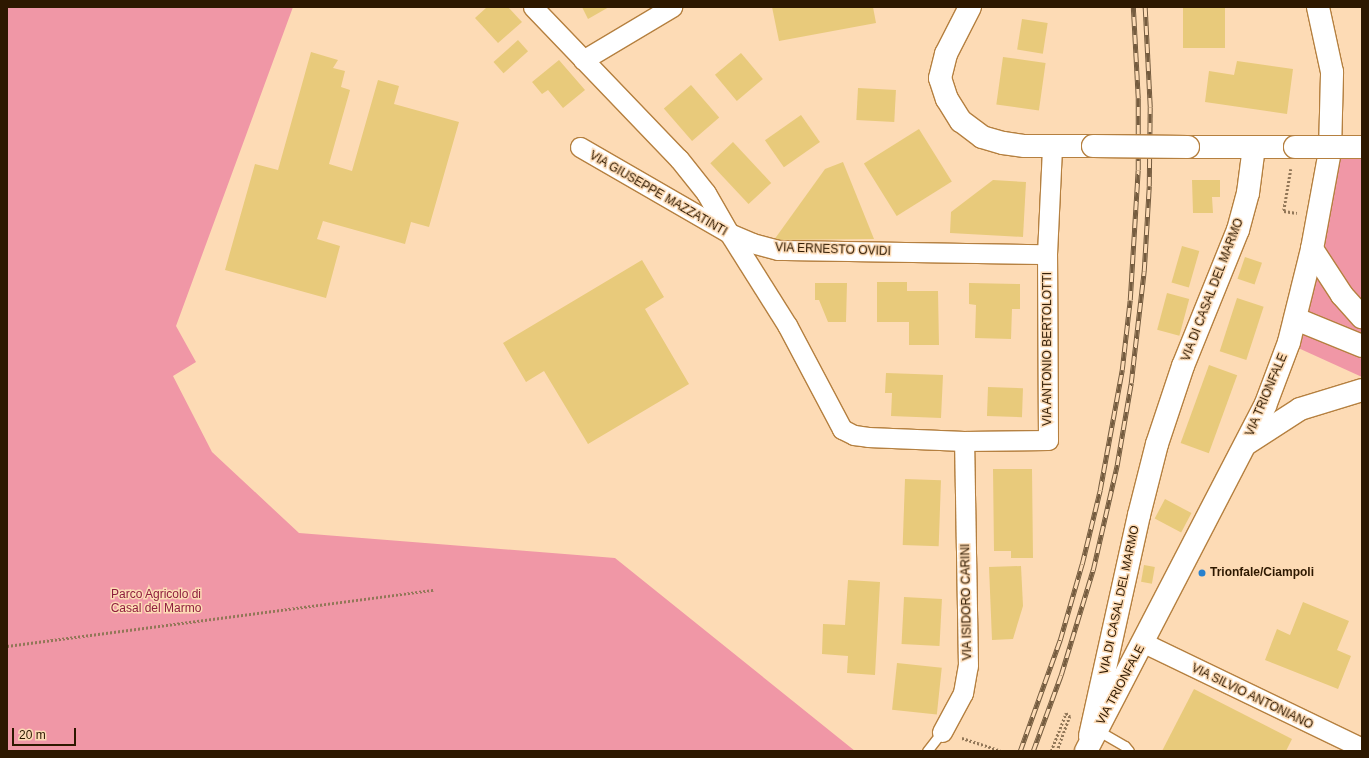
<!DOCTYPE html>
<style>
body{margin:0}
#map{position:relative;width:1369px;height:758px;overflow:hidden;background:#fddbb5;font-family:Helvetica,sans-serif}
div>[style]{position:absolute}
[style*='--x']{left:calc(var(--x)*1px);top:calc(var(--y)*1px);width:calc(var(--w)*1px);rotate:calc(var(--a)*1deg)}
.green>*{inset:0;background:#f097a6}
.building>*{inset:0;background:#e8ca7b;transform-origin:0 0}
.path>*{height:2.5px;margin-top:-1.25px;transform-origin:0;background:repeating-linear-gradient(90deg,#927758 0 2px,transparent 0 4px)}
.roads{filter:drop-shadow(1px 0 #b58040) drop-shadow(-1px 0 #b58040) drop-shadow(0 1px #b58040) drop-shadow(0 -1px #b58040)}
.service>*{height:9px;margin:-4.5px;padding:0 4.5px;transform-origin:4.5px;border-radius:4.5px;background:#fff}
.minor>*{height:19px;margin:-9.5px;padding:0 9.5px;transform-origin:9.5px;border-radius:9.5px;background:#fff}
.secondary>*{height:22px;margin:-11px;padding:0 11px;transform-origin:11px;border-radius:11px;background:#fff}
.primary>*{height:22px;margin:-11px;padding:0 11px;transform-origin:11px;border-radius:11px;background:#fff}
.rail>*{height:4.5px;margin-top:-2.25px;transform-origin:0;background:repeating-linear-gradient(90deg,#fddbb5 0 9px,#755c3f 0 18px);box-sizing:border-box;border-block:1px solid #755c3f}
.bridges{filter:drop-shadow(1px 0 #b58040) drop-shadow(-1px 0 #b58040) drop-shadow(0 1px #b58040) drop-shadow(0 -1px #b58040)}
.secondary-bridge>*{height:22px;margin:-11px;padding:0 11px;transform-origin:11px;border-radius:11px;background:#fff}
.dots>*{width:11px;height:11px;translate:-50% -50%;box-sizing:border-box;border:2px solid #fddbb5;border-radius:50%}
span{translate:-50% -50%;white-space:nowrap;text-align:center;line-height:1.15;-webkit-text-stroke:3px #fddbb5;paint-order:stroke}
.street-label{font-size:12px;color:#2d1800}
.poi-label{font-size:12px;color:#2d1800;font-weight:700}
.left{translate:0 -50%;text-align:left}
.park-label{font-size:12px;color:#8e1e3e}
.frame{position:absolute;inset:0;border:8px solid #2d1800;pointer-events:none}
.scale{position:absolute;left:12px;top:728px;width:64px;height:18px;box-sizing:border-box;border:2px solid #2d1800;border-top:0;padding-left:5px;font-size:12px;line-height:14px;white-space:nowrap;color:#2d1800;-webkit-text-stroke:3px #fddbb5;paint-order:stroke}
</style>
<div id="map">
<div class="green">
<div style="clip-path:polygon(7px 7px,293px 7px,176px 326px,196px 362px,173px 376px,212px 452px,299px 533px,615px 558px,855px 751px,7px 751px)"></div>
<div style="clip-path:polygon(1362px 136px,1362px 377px,1296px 347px,1330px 137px)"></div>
</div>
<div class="building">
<div style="clip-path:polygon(487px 7px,508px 7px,522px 22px,498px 43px,475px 18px)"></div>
<div style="clip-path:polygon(582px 7px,609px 7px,588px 19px)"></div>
<div style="clip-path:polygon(772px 7px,873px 7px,876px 23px,779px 41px)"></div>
<div style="left:1183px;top:7px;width:42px;height:41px"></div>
<div style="left:1022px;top:19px;width:26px;height:31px;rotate:9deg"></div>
<div style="left:518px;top:40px;width:15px;height:33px;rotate:48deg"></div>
<div style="clip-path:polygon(311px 52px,338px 60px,333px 68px,345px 71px,341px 87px,350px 90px,329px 164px,352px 171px,378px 80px,399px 86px,394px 104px,459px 122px,429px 227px,411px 222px,405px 244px,323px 221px,317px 239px,340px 246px,326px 298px,225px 270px,255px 164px,278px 170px)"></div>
<div style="left:741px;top:53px;width:34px;height:34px;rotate:50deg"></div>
<div style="left:1003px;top:57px;width:43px;height:48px;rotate:8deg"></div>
<div style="clip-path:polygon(559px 60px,585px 90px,563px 108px,548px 90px,542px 94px,532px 82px)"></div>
<div style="clip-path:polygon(1237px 61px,1293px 69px,1287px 114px,1205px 102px,1209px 71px,1234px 75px)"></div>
<div style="left:691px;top:85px;width:43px;height:36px;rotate:49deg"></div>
<div style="left:858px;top:88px;width:38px;height:32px;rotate:3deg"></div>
<div style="left:801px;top:115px;width:33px;height:44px;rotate:55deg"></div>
<div style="left:919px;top:129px;width:62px;height:65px;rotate:58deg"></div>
<div style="left:733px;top:142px;width:56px;height:31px;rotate:47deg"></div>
<div style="clip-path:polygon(843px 162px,874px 239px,774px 240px,825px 169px)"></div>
<div style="clip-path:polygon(993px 180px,1026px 182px,1023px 237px,950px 233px,951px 212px)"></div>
<div style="clip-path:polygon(1192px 180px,1220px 180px,1220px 197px,1212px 197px,1213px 213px,1193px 213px)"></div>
<div style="left:1182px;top:246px;width:18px;height:38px;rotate:16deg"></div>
<div style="left:1245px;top:257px;width:18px;height:23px;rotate:19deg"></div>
<div style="clip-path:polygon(642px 260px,664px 297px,645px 309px,689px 384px,588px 444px,544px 371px,526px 382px,503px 343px)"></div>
<div style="clip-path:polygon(877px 282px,907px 282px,907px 291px,938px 291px,939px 345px,909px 345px,909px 322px,877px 322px)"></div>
<div style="clip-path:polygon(815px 283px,847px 283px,846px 322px,828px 322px,819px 300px,815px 300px)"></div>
<div style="clip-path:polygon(969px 283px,1020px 284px,1020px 309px,1012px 309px,1011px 339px,975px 338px,976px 305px,969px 304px)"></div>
<div style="left:1167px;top:293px;width:23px;height:38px;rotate:15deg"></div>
<div style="left:1237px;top:298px;width:28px;height:56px;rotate:18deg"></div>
<div style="left:1209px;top:365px;width:30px;height:83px;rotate:20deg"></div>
<div style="clip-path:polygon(886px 373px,943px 375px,941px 418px,891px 416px,892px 393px,885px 393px)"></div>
<div style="left:988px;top:387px;width:35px;height:29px;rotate:2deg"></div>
<div style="clip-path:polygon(993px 469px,1032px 469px,1033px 558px,1011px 558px,1011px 551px,994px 551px)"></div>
<div style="left:905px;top:479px;width:36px;height:66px;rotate:2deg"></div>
<div style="left:1165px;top:499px;width:30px;height:22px;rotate:28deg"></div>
<div style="left:1144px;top:565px;width:11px;height:17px;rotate:10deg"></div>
<div style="clip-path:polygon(1021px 566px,1023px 606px,1013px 639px,992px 640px,989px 567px)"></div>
<div style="clip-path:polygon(848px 580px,880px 582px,875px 675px,847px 673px,848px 656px,822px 654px,823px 624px,845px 625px)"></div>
<div style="left:904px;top:597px;width:38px;height:47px;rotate:3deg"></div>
<div style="clip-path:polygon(1303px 602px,1349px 621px,1337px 650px,1351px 656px,1338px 689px,1265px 660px,1277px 629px,1290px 635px)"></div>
<div style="left:897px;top:663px;width:45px;height:47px;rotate:6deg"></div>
<div style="clip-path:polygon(1194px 689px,1292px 739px,1286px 751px,1162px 751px)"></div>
</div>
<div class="path">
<div style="--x:1291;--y:169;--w:43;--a:99.5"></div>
<div style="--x:1284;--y:211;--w:13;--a:9"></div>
<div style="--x:7;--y:646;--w:430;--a:-7.5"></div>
<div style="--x:962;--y:738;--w:40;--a:18"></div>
<div style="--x:1051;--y:751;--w:41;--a:-68.5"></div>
<div style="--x:1066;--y:713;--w:5;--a:37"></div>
<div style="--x:1070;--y:716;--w:37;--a:110"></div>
</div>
<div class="roads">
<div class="service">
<div style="--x:1097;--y:730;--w:32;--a:30"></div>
<div style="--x:1125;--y:746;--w:6;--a:51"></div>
<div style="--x:927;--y:751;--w:24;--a:-52"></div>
</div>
<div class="minor">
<div style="--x:533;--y:7;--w:211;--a:46.2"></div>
<div style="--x:679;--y:159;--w:43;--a:51.5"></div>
<div style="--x:706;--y:193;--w:46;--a:60.1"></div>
<div style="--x:729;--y:233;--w:25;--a:23"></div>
<div style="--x:752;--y:243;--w:27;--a:15"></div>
<div style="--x:778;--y:250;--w:269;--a:0.9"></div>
<div style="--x:583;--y:60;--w:104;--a:-30.8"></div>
<div style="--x:580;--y:147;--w:172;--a:30"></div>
<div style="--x:729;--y:233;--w:109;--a:57.8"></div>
<div style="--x:787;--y:325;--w:118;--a:62.1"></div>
<div style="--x:842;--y:429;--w:13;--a:27"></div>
<div style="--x:854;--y:435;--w:14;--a:8"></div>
<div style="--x:868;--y:437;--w:96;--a:2.4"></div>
<div style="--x:964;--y:441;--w:84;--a:-0.7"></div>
<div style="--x:1048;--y:440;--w:186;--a:-90.3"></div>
<div style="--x:1047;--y:254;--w:107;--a:-87.3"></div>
<div style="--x:1144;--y:643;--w:242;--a:25.7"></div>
<div style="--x:942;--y:732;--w:44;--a:-61.7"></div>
<div style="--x:963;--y:693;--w:27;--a:-80"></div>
<div style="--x:968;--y:666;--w:225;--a:-91"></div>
</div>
<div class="secondary">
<div style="--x:970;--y:7;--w:53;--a:117.1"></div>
<div style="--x:946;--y:54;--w:25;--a:104"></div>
<div style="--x:940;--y:78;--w:22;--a:72"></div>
<div style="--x:947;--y:99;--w:26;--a:58"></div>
<div style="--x:961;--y:121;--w:26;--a:37"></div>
<div style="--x:982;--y:137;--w:22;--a:16"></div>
<div style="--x:1003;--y:143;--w:22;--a:8"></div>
<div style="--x:1025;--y:146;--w:68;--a:0"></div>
<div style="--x:1188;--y:147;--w:107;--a:0"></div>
<div style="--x:1312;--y:249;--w:55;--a:56.9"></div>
<div style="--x:1342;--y:295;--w:30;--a:48"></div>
<div style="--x:1296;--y:319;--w:71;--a:22.2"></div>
<div style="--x:1246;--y:444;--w:64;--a:-32.9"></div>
<div style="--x:1300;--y:409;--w:65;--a:-17"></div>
<div style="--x:1090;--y:736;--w:226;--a:-77.5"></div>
<div style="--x:1139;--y:515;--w:73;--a:-75.8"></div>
<div style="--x:1157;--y:444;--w:82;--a:-71.6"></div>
<div style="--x:1183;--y:366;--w:147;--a:-68"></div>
<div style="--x:1238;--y:230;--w:38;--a:-75"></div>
<div style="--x:1248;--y:193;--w:46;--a:-82.6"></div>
</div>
<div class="primary">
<div style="--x:1086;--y:751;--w:389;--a:-62.6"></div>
<div style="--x:1265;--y:406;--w:68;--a:-69.4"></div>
<div style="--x:1289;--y:342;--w:96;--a:-76.1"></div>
<div style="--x:1312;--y:249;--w:100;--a:-79.6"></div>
<div style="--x:1330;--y:151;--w:79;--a:-88.5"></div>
<div style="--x:1332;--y:72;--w:66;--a:-102.2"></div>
</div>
</div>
<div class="rail">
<div style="--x:1020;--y:751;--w:118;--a:-70.2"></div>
<div style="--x:1060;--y:640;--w:79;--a:-73.9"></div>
<div style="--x:1082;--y:564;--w:76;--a:-76.3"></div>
<div style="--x:1100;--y:490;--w:122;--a:-79.6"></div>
<div style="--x:1122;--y:370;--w:70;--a:-83.5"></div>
<div style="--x:1130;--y:300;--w:130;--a:-86.5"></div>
<div style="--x:1138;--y:170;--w:72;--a:-90"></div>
<div style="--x:1138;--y:98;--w:91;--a:-93.1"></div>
<div style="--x:1033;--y:751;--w:81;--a:-69.8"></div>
<div style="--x:1061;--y:675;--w:110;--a:-73.1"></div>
<div style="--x:1093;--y:570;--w:108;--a:-77.1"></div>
<div style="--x:1117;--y:465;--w:83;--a:-80.3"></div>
<div style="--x:1131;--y:383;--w:113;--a:-83.4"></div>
<div style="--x:1144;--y:271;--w:85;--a:-86.6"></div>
<div style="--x:1149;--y:186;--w:79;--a:-89.3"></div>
<div style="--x:1150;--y:107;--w:100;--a:-92.9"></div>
</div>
<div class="bridges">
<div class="secondary-bridge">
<div style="--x:1093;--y:146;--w:95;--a:0.6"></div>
<div style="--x:1295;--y:147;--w:67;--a:0"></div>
</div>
</div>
<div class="dots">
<div style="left:1202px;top:573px;background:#2781ce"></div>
</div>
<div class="street-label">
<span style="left:658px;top:194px;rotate:30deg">VIA GIUSEPPE MAZZATINTI</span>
<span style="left:833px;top:250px;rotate:2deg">VIA ERNESTO OVIDI</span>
<span style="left:1213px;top:290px;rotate:-69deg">VIA DI CASAL DEL MARMO</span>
<span style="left:1048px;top:349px;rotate:-90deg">VIA ANTONIO BERTOLOTTI</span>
<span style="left:1267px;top:395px;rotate:-67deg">VIA TRIONFALE</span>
<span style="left:1120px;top:600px;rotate:-78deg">VIA DI CASAL DEL MARMO</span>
<span style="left:967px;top:602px;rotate:-91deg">VIA ISIDORO CARINI</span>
<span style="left:1121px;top:685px;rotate:-62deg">VIA TRIONFALE</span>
<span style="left:1252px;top:697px;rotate:26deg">VIA SILVIO ANTONIANO</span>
</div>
<div class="poi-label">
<span class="left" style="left:1210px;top:573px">Trionfale/Ciampoli</span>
</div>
<div class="park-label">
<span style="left:156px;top:602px">Parco Agricolo di<br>Casal del Marmo</span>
</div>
<div class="frame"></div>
<div class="scale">20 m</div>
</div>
